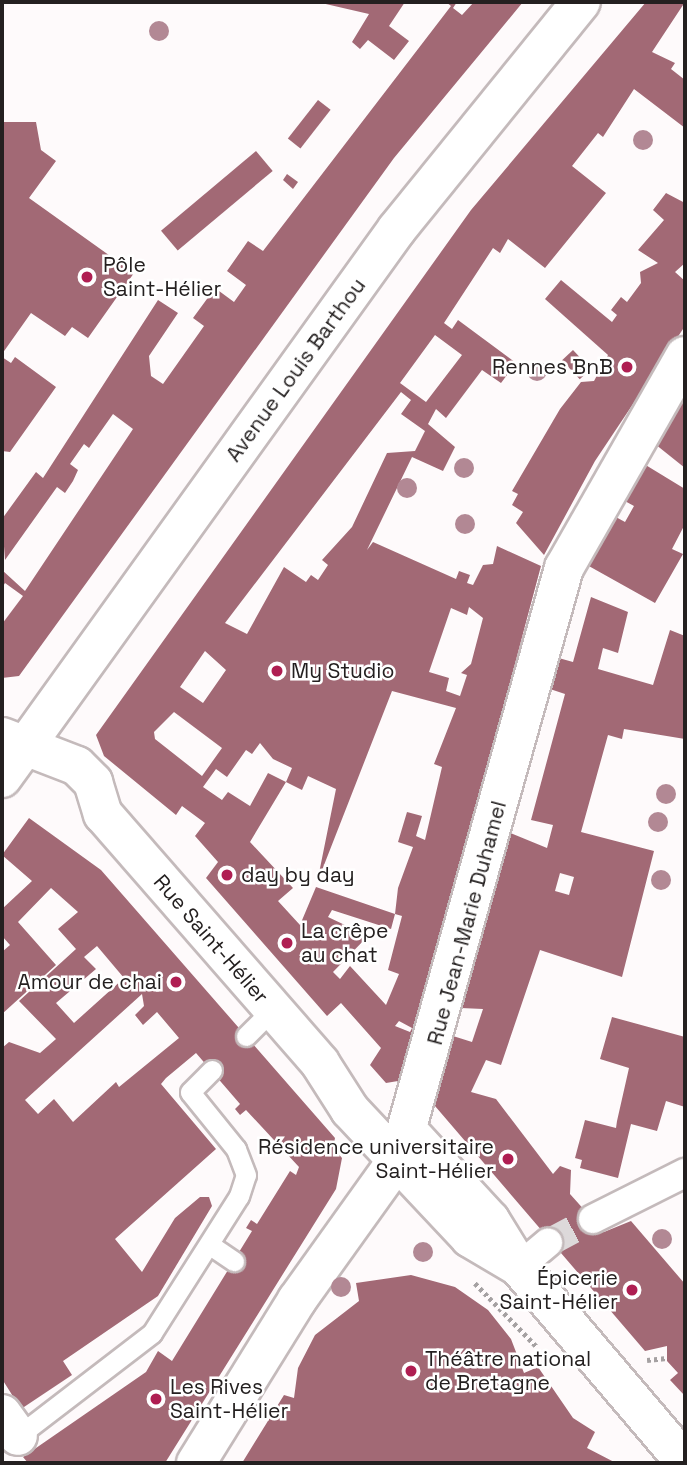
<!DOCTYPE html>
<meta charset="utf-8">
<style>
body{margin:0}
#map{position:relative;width:687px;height:1465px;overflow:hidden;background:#fefafb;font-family:"Space Grotesk",sans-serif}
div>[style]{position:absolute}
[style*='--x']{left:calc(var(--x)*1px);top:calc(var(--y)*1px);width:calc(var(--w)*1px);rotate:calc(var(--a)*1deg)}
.building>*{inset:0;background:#a26975;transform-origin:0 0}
.pedestrian-tunnel>*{height:28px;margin-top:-14px;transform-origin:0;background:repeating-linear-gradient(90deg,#ddd9da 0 28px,transparent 0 42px)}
.path>*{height:4.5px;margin-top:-2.25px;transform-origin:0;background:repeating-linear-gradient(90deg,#a5a1a2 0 3.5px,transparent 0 7px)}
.roads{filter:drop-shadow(2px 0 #c4babb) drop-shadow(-2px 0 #c4babb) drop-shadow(0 2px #c4babb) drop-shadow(0 -2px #c4babb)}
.service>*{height:19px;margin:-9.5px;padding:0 9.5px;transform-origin:9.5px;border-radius:9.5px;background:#fff}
.pedestrian>*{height:28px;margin:-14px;padding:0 14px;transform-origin:14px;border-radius:14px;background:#fff}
.minor>*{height:38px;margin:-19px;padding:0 19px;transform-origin:19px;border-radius:19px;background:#fff}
.tertiary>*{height:38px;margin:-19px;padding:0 19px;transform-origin:19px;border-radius:19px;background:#fff}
.primary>*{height:38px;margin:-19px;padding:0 19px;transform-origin:19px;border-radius:19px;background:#fff}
.trees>*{width:20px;height:20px;margin:-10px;border-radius:50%;background:#b28894}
.dots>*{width:19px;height:19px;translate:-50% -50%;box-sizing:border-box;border:4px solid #fff;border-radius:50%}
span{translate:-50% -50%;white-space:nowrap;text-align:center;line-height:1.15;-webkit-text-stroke:5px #fff;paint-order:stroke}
.poi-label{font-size:21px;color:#242020}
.left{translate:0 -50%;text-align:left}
.right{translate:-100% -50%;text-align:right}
.street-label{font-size:21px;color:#242020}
.frame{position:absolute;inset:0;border:4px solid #242020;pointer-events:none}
</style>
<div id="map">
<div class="building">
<div style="clip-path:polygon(317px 2px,405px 2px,389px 26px,409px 41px,394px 60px,368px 40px,360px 49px,352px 42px,369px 14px)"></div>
<div style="clip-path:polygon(446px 2px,457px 2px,453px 8px,462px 15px,474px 2px,523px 2px,394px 158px,19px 676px,2px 678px,2px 624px,23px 596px,5px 583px,2px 588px,2px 570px,25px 591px,133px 429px,113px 414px,89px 448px,84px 444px,70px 464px,78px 470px,73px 481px,65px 493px,57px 487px,5px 560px,2px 519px,36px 472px,43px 478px,158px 300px,178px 313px,149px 356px,151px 376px,163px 384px,204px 326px,193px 318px,215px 288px,234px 302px,246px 285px,227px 271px,248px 241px,263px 251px,451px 6px)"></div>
<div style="clip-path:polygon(evenodd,646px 2px,685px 2px,652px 52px,675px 63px,671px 69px,685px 80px,685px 128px,634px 89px,603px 137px,598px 133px,572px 166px,606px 193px,545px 268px,508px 239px,500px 253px,493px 248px,444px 323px,452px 329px,458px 320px,516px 363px,501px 383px,482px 370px,446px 418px,436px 409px,428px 424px,455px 447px,443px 471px,412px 457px,367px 550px,373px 542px,456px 579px,459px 571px,470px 575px,467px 583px,473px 585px,483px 565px,493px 564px,497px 546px,541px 566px,404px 1080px,386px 1083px,370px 1065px,381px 1048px,341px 1003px,327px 1016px,206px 878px,218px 862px,195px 836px,205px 823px,182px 806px,176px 815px,104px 756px,96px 735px,471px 210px,646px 2px,435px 335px,462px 355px,426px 402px,400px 383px,435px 335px,646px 2px,401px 392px,411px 400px,401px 414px,425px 431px,415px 451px,387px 453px,352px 527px,322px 560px,328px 565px,318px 580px,311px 575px,306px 582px,284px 567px,247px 634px,225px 623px,401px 392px,646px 2px,469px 607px,483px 618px,471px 664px,461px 673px,467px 675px,460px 696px,446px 691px,449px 678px,429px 672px,451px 608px,467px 615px,469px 607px,646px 2px,205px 651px,226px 670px,203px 703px,180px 687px,205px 651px,646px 2px,392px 691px,456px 708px,434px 764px,442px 767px,425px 840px,416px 836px,422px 816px,407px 812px,398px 842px,413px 847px,398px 888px,395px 914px,402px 916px,388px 970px,399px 974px,386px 1005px,350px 966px,340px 979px,333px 972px,368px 936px,328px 917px,332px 910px,391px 929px,395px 914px,316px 887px,300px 925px,278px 901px,293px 888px,250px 842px,286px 782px,268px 773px,250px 806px,228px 792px,222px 800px,203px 787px,216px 769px,227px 777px,246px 750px,252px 754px,260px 743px,273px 759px,292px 768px,286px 782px,302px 790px,308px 776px,336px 789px,317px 883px,392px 691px,646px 2px,174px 712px,222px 748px,202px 776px,155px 739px,154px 732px,174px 712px,646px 2px,399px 1021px,412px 1028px,410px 1032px,395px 1026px,399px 1021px)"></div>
<div style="left:318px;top:100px;width:16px;height:49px;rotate:38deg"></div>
<div style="clip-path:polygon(2px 122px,36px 122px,41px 150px,56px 161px,29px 198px,134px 273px,88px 338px,72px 327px,65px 336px,31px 313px,2px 354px)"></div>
<div style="left:256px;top:151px;width:26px;height:124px;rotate:50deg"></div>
<div style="clip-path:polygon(287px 174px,298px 182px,293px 189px,283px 180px)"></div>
<div style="clip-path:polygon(666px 193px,685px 203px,685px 263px,675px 272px,685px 281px,685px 326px,595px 461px,544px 555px,516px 523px,523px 512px,512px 505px,518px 494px,512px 491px,560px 409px,581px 382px,594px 381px,608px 355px,545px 299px,561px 280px,612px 322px,617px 315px,611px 310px,621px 297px,627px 302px,641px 283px,640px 272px,658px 263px,638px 250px,664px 220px,653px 210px)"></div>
<div style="left:573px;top:350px;width:26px;height:15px;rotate:47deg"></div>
<div style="clip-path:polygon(2px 357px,11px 363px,15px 357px,56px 387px,10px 452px,2px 451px)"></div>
<div style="clip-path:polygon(685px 392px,685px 468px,655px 444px)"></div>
<div style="clip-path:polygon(644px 464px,685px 489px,685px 524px,672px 549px,683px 554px,655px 603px,587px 565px,614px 516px,625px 522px,634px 506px,623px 500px)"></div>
<div style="clip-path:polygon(evenodd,591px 597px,628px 612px,618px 653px,603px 648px,598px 669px,653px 685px,670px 630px,685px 636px,685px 739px,624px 729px,622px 739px,608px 735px,581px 832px,654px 851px,622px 977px,540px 950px,501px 1065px,486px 1060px,471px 1092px,496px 1099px,553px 1174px,560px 1166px,571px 1170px,570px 1194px,604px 1232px,631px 1221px,685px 1284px,685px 1396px,670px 1380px,678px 1373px,667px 1361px,667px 1346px,645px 1351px,435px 1106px,453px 1036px,472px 1042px,483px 1009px,461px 1008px,508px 832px,547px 848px,553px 825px,531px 820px,565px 694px,547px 688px,555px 657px,573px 662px,591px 597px,560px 873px,574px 877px,569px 895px,555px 891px,560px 873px)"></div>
<div style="clip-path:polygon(evenodd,29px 818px,101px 870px,335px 1138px,333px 1148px,342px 1158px,336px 1189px,165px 1463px,28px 1463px,23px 1457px,146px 1372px,158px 1351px,172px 1361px,252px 1231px,246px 1228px,251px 1220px,257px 1224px,290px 1171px,296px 1175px,299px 1167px,246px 1110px,240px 1115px,235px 1109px,240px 1104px,196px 1053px,166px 1078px,161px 1084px,216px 1149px,115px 1239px,142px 1272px,175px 1218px,200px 1197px,209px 1197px,212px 1206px,158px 1296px,63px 1361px,72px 1375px,21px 1409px,2px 1379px,2px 1048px,9px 1042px,40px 1053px,56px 1039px,19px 1001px,76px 949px,58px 929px,78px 912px,51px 888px,18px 922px,56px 965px,2px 1014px,2px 952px,10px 945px,2px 936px,2px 909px,32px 881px,2px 855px,29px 818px,97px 946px,124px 978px,74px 1023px,56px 1003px,96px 969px,84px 957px,97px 946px,29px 818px,142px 994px,144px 1006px,135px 1015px,143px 1025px,157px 1012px,179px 1038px,119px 1087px,116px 1082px,73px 1122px,54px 1099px,38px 1114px,25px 1100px,142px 994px)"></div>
<div style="clip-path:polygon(612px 1017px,685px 1037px,685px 1107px,666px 1101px,657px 1131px,631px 1124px,618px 1178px,580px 1168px,582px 1160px,575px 1158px,585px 1120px,616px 1128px,617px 1121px,629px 1068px,600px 1059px)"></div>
<div style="clip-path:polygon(411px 1275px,455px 1287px,488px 1310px,511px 1339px,524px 1373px,538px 1367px,573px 1418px,595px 1432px,587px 1448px,616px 1463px,242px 1463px,284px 1395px,294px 1398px,298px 1368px,315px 1335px,359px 1301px,356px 1283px)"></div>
</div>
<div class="pedestrian-tunnel">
<div style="--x:548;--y:1243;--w:51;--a:-28.1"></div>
</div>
<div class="path">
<div style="--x:475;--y:1283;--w:89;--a:45.9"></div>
<div style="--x:647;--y:1360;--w:20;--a:-6"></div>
</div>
<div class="roads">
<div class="service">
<div style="--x:246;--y:1036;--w:37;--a:-45"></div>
<div style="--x:210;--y:1245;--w:29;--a:34"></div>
<div style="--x:18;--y:1436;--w:169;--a:-37.5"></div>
<div style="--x:152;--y:1333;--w:162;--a:-57.6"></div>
<div style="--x:239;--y:1196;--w:22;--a:-72"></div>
<div style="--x:246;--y:1175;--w:28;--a:-111"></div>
<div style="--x:236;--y:1149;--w:73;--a:-128.9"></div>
<div style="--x:190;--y:1092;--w:31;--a:-45"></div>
</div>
<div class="pedestrian">
<div style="--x:593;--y:1219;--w:103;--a:-26.6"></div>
<div style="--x:519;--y:1267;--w:38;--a:-40"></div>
</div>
<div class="minor">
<div style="--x:2;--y:778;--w:37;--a:-54"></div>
<div style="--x:2;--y:1414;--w:27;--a:54"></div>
<div style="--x:196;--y:1463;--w:192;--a:-58.2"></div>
<div style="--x:297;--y:1300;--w:173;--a:-54.4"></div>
<div style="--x:398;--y:1159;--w:614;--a:-74.31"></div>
<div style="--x:564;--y:568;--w:244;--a:-60.3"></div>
</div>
<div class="tertiary">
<div style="--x:24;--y:748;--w:639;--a:-54.3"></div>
<div style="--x:397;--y:229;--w:292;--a:-51"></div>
</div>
<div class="primary">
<div style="--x:2;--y:737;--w:80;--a:21.1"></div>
<div style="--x:77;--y:766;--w:23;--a:45"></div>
<div style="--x:93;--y:782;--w:34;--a:73"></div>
<div style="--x:103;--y:814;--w:330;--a:48.9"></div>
<div style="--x:320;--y:1063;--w:56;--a:57.4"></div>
<div style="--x:350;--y:1110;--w:175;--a:46.8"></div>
<div style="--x:470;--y:1238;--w:57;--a:30.6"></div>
<div style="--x:409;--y:1132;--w:120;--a:47.4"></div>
<div style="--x:490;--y:1220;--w:55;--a:58.3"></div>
<div style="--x:519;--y:1267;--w:256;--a:49.6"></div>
</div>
</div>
<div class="trees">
<div style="left:159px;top:31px"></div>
<div style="left:643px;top:140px"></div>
<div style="left:537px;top:371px"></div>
<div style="left:464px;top:468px"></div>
<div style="left:407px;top:488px"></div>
<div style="left:465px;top:524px"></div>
<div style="left:666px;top:794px"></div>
<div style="left:658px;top:822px"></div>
<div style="left:661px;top:880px"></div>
<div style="left:662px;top:1239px"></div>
<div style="left:423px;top:1252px"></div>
<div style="left:341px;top:1287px"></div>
</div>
<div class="dots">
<div style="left:87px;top:277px;background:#af1e52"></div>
<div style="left:627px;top:367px;background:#af1e52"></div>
<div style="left:277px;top:671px;background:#af1e52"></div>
<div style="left:227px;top:875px;background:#af1e52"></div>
<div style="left:287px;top:943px;background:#af1e52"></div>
<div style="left:176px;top:982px;background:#af1e52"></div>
<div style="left:508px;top:1159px;background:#af1e52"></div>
<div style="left:632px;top:1290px;background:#af1e52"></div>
<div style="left:411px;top:1371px;background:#af1e52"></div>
<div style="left:156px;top:1399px;background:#af1e52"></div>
</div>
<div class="poi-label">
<span class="left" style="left:103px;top:277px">Pôle<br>Saint-Hélier</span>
<span class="right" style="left:613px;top:367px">Rennes BnB</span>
<span class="left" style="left:291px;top:671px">My Studio</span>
<span class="left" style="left:241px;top:875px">day by day</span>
<span class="left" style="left:301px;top:943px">La crêpe<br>au chat</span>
<span class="right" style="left:162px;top:982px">Amour de chai</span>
<span class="right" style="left:494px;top:1159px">Résidence universitaire<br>Saint-Hélier</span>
<span class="right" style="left:618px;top:1290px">Épicerie<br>Saint-Hélier</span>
<span class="left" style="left:425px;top:1371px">Théâtre national<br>de Bretagne</span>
<span class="left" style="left:170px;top:1399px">Les Rives<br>Saint-Hélier</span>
</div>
<div class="street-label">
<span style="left:296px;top:370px;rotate:-54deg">Avenue Louis Barthou</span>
<span style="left:467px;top:923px;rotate:-75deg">Rue Jean-Marie Duhamel</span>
<span style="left:211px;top:939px;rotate:49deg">Rue Saint-Hélier</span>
</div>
<div class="frame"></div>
</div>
